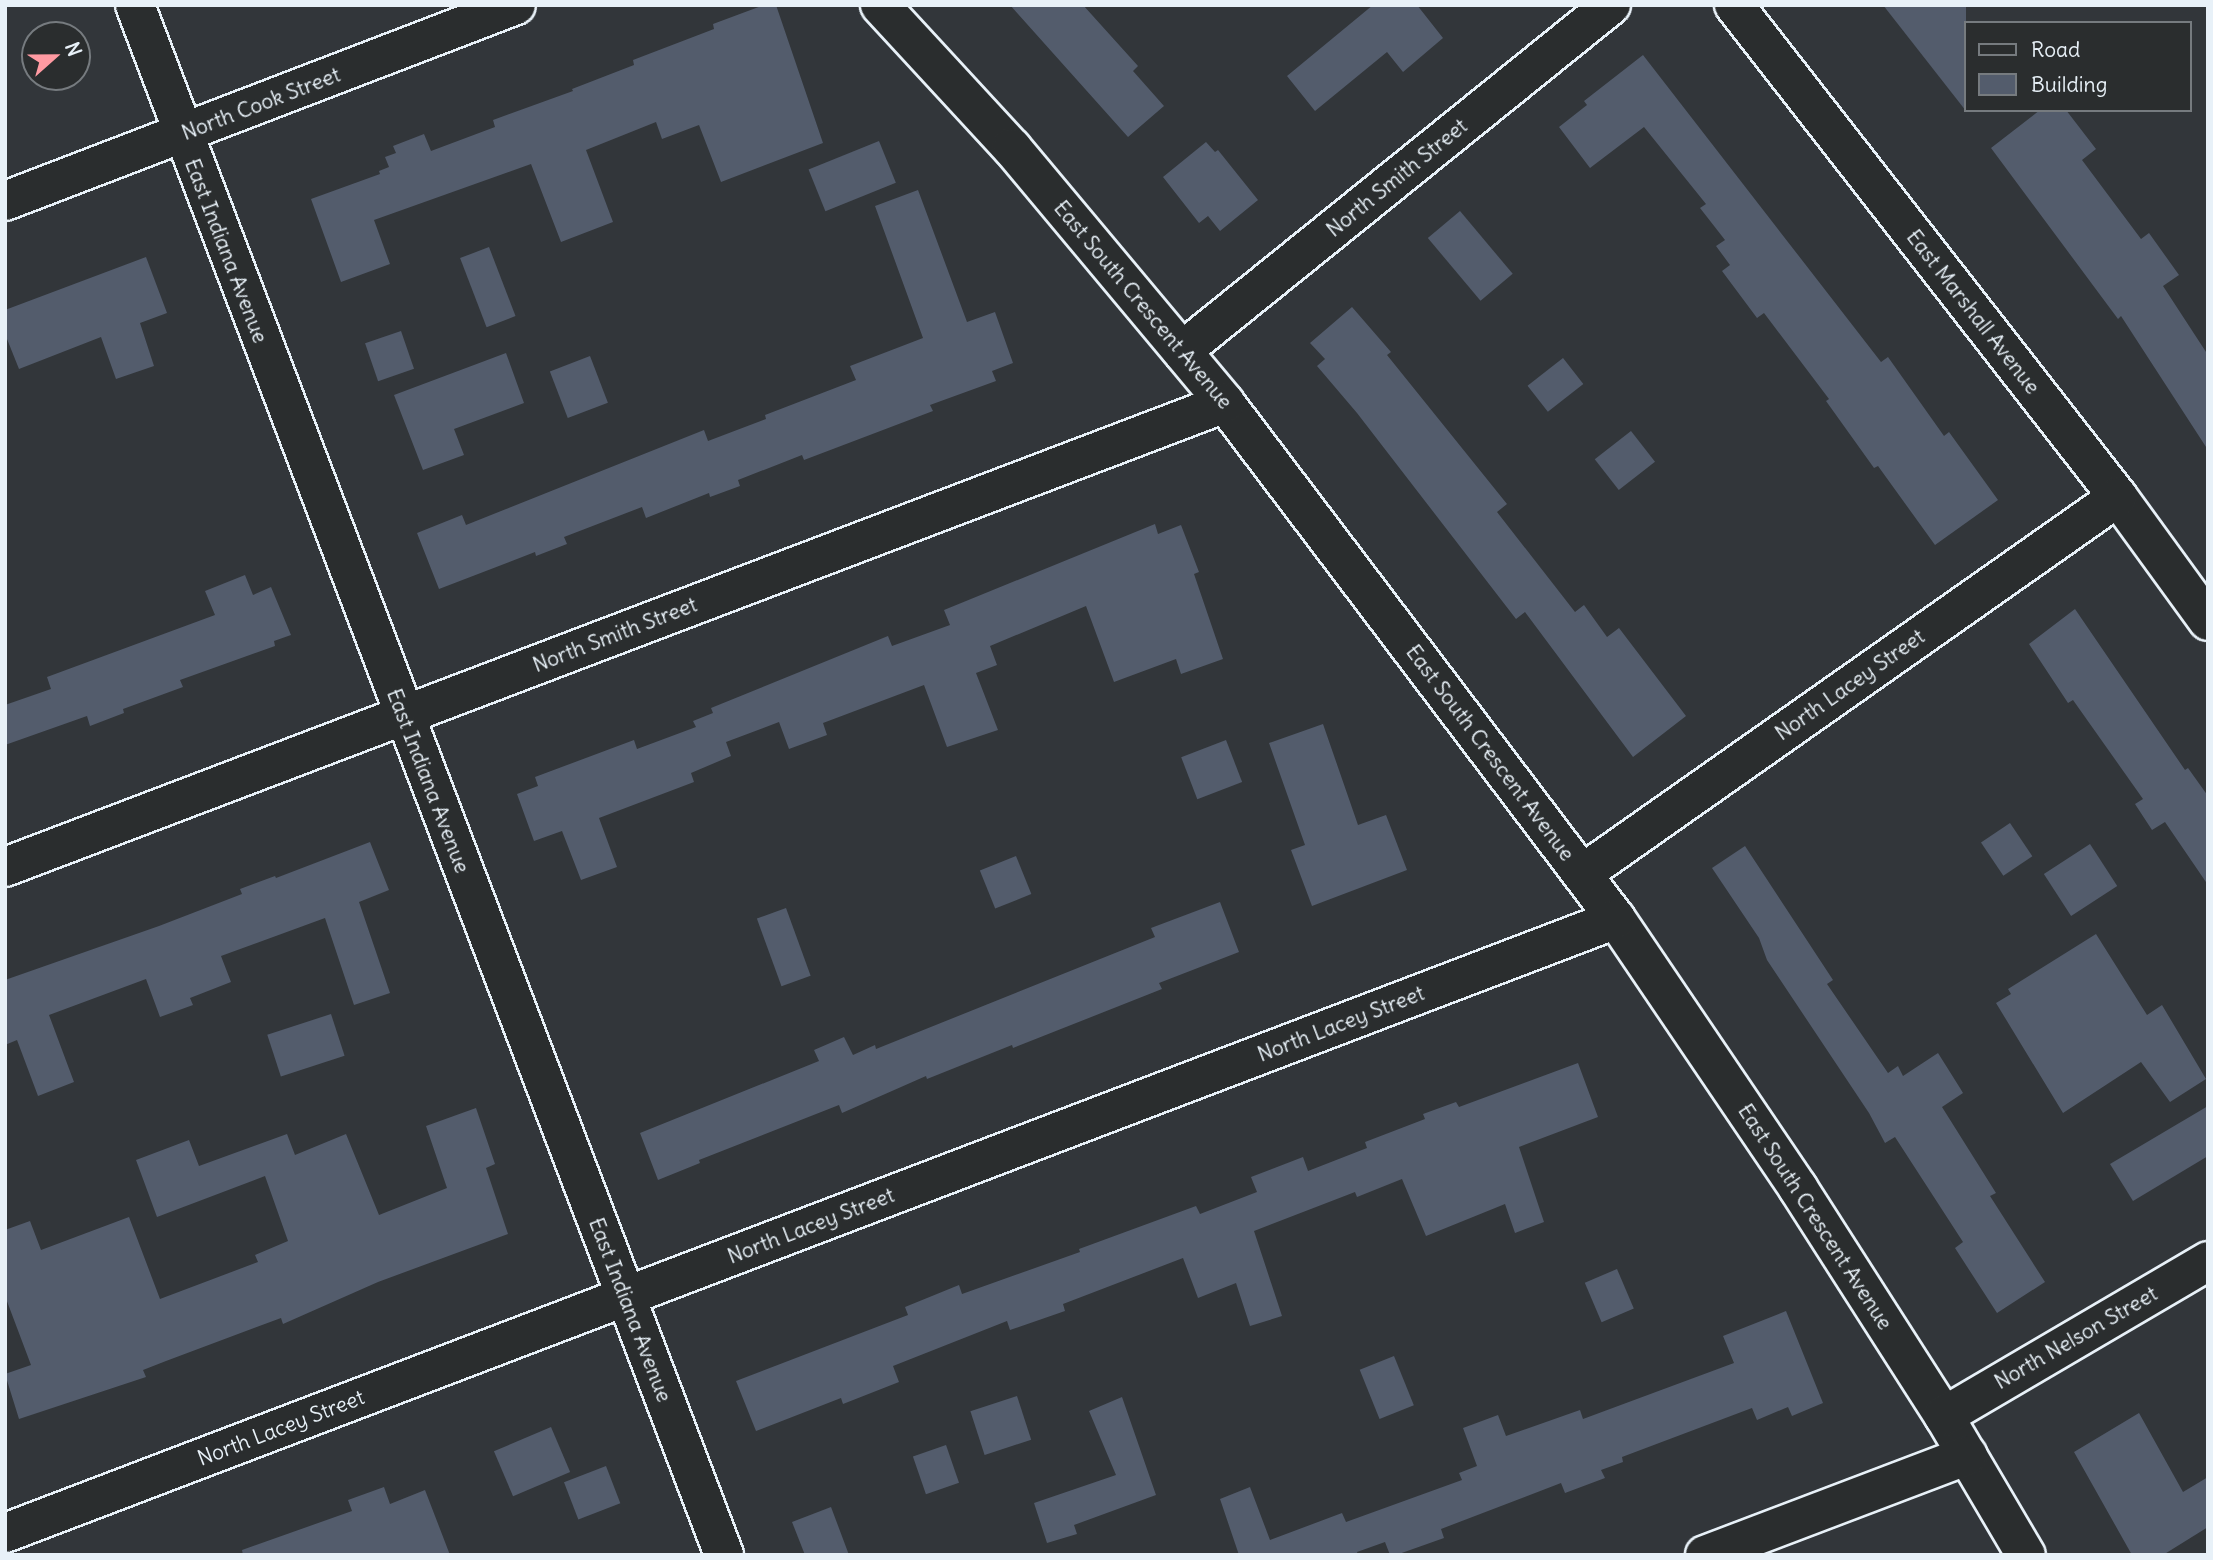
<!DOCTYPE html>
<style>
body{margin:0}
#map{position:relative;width:2213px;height:1560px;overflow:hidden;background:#32363a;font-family:Delius,sans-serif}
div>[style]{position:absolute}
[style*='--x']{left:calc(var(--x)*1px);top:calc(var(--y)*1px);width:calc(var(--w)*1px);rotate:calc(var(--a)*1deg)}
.building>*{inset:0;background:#535c6c;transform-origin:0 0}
.roads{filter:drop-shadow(2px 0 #e8f1f8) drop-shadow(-2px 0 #e8f1f8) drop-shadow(0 2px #e8f1f8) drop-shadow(0 -2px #e8f1f8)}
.minor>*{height:38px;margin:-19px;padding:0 19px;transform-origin:19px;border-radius:19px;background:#2a2d2e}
span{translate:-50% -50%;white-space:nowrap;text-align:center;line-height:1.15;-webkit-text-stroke:5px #2a2d2e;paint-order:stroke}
.street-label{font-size:21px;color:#e8f1f8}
.frame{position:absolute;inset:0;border:7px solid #e8f1f8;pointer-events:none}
.legend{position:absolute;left:1964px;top:21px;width:228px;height:91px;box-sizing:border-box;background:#2a2d2e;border:2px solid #767b7f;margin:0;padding:9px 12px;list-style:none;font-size:21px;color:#e8f1f8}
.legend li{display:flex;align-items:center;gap:14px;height:35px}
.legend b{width:35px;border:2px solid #767b7f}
.north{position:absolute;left:21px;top:21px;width:70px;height:70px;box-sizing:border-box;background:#2a2d2e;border:2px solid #767b7f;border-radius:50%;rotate:69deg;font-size:19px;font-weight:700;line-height:28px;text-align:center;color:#e8f1f8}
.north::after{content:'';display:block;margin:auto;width:24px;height:32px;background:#ff9aa2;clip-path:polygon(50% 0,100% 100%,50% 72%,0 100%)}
</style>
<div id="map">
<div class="building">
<div style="clip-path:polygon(764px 5px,776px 5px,823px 143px,721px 182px,699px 125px,662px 139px,656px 122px,586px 150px,613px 222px,561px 242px,531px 164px,374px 220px,390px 264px,341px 282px,311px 199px,380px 174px,379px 171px,389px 167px,385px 157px,396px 153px,393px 146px,424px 134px,431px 151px,495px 127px,493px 120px,573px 91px,572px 89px,634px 65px,633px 60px,714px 29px,713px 24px)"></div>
<div style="clip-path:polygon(1010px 5px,1083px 5px,1138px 66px,1133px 71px,1164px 106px,1128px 137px)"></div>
<div style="clip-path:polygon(1373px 5px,1417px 5px,1443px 38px,1403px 72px,1387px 52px,1315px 111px,1287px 76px)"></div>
<div style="clip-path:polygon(1883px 5px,1966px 5px,1966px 111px)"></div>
<div style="clip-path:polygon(1643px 55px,1881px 362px,1888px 357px,1944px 436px,1949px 432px,1998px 500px,1935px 545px,1878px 466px,1874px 468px,1826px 401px,1829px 399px,1764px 313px,1757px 318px,1722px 271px,1730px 265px,1716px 246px,1725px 240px,1700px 208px,1706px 204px,1644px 127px,1590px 168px,1559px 127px,1587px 105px,1584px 101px)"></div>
<div style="clip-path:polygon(2040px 110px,2066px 110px,2096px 149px,2082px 160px,2141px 239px,2149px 233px,2179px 275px,2163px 286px,2208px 355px,2208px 450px,2121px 316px,2118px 319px,1991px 148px)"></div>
<div style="left:879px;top:141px;width:45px;height:76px;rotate:68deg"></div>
<div style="clip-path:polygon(1206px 142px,1215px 152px,1218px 150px,1258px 200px,1220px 231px,1208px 216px,1199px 223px,1163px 177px)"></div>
<div style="clip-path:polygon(918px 190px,967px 322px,995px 312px,1013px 363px,992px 371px,996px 381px,930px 405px,933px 411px,804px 460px,802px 455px,738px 480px,740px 486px,710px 497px,709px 493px,646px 518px,642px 507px,564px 537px,567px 544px,536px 556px,535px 552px,439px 589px,417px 533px,462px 515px,466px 525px,704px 430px,708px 441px,766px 419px,765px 415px,856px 380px,850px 366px,923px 338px,875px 206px)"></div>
<div style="left:1460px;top:211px;width:82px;height:42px;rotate:50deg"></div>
<div style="left:489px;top:247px;width:74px;height:31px;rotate:69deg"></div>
<div style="clip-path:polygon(146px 257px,167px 313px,140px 323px,154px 366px,116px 379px,101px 337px,19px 369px,5px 334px,5px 310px)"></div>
<div style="clip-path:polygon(1352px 307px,1391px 352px,1387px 355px,1507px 504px,1497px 512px,1575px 612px,1584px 605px,1607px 637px,1619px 628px,1686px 716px,1633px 757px,1525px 612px,1516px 619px,1357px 413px,1317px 366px,1325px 359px,1310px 343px)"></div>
<div style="left:401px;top:331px;width:40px;height:38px;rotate:71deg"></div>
<div style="clip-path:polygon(506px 353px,524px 403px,454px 429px,464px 455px,423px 470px,394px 395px)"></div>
<div style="left:590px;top:356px;width:50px;height:43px;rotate:69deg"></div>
<div style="left:1563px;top:358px;width:33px;height:45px;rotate:52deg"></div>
<div style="left:1631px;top:431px;width:39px;height:46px;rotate:52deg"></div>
<div style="clip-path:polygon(1155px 524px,1158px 534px,1181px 525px,1199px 572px,1194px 574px,1223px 659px,1181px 674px,1176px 659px,1114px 682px,1086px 606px,990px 646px,997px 665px,976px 673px,998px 730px,947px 747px,924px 685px,823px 723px,827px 735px,789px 749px,779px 722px,726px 742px,731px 756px,691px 773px,694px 782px,599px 818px,617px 867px,581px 880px,562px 831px,534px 841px,517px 794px,538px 786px,535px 777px,634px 740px,637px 749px,696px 727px,693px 721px,713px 713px,711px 708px,888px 636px,892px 646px,950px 625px,944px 610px)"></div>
<div style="clip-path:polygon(245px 575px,253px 595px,271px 587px,291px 635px,274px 641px,275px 646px,180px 680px,183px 687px,123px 709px,124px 713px,90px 726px,87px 716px,5px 745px,5px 705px,51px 689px,47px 677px,215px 615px,205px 591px)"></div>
<div style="clip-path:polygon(2075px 609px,2185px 770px,2188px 768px,2208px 796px,2208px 885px,2165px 822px,2152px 830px,2135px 804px,2143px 799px,2073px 700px,2068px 703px,2029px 644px)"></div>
<div style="clip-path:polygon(1323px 724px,1358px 825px,1386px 815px,1407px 870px,1312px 906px,1291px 850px,1305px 845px,1269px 743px)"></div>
<div style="left:1226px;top:740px;width:45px;height:48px;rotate:69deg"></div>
<div style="left:2010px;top:823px;width:40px;height:35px;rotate:56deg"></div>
<div style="clip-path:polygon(370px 842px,389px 890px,359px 902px,390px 993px,354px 1005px,325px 918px,221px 956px,231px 982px,190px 998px,193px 1005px,160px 1017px,146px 979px,49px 1015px,74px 1082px,38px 1096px,17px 1040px,5px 1045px,5px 980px,159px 926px,242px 894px,240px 889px,275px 876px,276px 878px)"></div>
<div style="left:2090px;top:844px;width:50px;height:55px;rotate:57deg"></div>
<div style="clip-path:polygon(1745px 846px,1833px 980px,1827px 984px,1888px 1073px,1898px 1066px,1903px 1076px,1938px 1053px,1960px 1088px,1963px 1093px,1942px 1107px,1996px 1193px,1990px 1196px,2045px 1282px,1997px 1313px,1955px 1248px,1963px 1242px,1895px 1137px,1885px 1143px,1869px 1113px,1767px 960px,1759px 938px,1712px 868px)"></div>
<div style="left:1016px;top:856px;width:41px;height:39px;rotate:68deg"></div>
<div style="clip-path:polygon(1220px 902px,1239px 952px,1159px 983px,1162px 989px,1013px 1048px,1012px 1045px,927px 1079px,926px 1076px,842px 1113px,839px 1105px,699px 1160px,700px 1163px,658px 1180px,640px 1133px,819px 1061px,814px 1050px,844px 1037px,853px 1055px,875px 1045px,876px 1049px,1155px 937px,1151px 928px)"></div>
<div style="left:786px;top:908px;width:72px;height:31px;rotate:70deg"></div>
<div style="clip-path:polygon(2096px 934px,2147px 1015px,2162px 1005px,2206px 1079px,2170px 1102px,2141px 1062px,2063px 1113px,1996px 1003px,2011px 994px,2008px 989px)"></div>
<div style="left:331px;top:1014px;width:44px;height:67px;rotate:72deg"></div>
<div style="clip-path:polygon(1578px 1063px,1598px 1117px,1519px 1147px,1544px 1222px,1515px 1233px,1505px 1204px,1426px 1236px,1402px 1179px,1357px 1197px,1355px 1192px,1254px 1231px,1282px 1316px,1250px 1326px,1236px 1283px,1198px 1298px,1183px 1258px,1063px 1304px,1065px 1311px,1010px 1330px,1007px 1321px,893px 1366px,899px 1382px,843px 1404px,841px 1398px,756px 1431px,736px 1381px,908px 1315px,905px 1307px,959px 1285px,962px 1294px,1080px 1252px,1079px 1249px,1196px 1206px,1200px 1214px,1257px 1192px,1251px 1177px,1303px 1157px,1308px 1171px,1367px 1148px,1365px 1142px,1425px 1119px,1423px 1114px,1456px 1102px,1459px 1107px)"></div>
<div style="clip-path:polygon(2208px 1106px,2208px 1156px,2133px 1201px,2110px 1164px)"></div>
<div style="clip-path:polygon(476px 1108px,495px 1164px,486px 1168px,508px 1234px,378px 1282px,283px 1324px,281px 1318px,166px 1361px,143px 1370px,146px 1377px,19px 1419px,5px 1374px,31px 1365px,5px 1296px,5px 1230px,30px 1221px,41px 1250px,129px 1217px,160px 1299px,258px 1262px,255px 1255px,288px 1241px,265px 1176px,157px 1217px,136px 1160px,189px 1140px,199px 1166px,287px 1134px,295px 1155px,346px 1134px,379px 1215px,447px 1188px,426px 1126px)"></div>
<div style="left:1617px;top:1269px;width:43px;height:35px;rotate:67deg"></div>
<div style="clip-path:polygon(1786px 1311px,1823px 1403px,1792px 1416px,1788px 1407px,1757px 1420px,1752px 1408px,1622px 1457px,1623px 1462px,1601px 1470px,1605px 1478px,1565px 1493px,1561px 1483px,1441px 1529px,1444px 1538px,1396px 1555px,1390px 1555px,1385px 1542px,1357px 1552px,1358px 1555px,1239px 1555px,1220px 1499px,1250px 1487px,1270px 1540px,1342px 1513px,1346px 1522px,1462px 1480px,1459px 1473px,1477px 1466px,1463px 1428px,1498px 1415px,1506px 1436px,1580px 1410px,1583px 1419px,1734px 1363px,1723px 1336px)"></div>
<div style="left:1394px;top:1356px;width:53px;height:37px;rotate:68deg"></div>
<div style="left:1017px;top:1396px;width:46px;height:49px;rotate:72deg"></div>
<div style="clip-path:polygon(1122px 1397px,1156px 1495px,1074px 1525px,1077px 1534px,1047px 1543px,1034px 1503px,1116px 1475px,1089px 1411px)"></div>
<div style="clip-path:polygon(2139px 1413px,2183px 1492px,2208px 1477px,2208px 1527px,2163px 1555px,2132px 1555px,2074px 1452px)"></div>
<div style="left:551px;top:1427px;width:49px;height:62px;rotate:67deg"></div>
<div style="left:946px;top:1445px;width:40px;height:35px;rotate:71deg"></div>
<div style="left:606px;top:1466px;width:40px;height:45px;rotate:69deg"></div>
<div style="clip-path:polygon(384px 1487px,390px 1504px,425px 1490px,450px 1555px,243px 1555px,242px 1550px,352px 1511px,348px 1500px)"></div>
<div style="clip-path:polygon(831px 1507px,849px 1555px,805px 1555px,792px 1522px)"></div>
</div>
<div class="roads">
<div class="minor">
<div style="--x:135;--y:5;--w:1658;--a:69.19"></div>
<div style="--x:880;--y:5;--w:195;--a:47.3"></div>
<div style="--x:1012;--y:148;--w:332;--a:50.1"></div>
<div style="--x:1225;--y:403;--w:647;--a:52.85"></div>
<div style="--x:1616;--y:919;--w:325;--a:55.9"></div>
<div style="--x:1798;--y:1188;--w:271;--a:57.4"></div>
<div style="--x:1944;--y:1416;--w:161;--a:59.5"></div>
<div style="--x:1734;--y:5;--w:624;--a:52.03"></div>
<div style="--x:2118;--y:497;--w:153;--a:54"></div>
<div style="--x:5;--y:201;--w:547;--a:-20.98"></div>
<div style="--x:1182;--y:351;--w:551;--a:-38.89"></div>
<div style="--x:5;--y:867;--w:1305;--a:-20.82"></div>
<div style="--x:1582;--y:874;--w:655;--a:-35.12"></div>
<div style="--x:1944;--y:1416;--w:306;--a:-30.4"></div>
<div style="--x:5;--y:1533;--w:1724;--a:-20.86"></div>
<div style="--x:1705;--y:1555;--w:281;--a:-20.8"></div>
</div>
</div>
<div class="street-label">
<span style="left:261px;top:104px;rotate:-21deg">North Cook Street</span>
<span style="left:1397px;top:178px;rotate:-39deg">North Smith Street</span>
<span style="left:226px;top:251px;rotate:69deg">East Indiana Avenue</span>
<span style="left:1143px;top:305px;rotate:50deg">East South Crescent Avenue</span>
<span style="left:1973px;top:312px;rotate:52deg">East Marshall Avenue</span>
<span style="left:615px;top:635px;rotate:-21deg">North Smith Street</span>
<span style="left:1850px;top:685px;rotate:-35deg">North Lacey Street</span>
<span style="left:1490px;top:753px;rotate:53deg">East South Crescent Avenue</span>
<span style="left:428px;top:781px;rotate:69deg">East Indiana Avenue</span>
<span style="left:1341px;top:1024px;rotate:-21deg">North Lacey Street</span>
<span style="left:1815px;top:1217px;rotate:57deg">East South Crescent Avenue</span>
<span style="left:811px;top:1226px;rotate:-21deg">North Lacey Street</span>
<span style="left:630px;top:1310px;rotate:69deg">East Indiana Avenue</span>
<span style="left:2076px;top:1338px;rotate:-30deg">North Nelson Street</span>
<span style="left:281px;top:1428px;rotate:-21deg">North Lacey Street</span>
</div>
<div class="frame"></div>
<ul class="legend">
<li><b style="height:9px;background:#2a2d2e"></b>Road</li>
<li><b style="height:19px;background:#535c6c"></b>Building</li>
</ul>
<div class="north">N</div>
</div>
